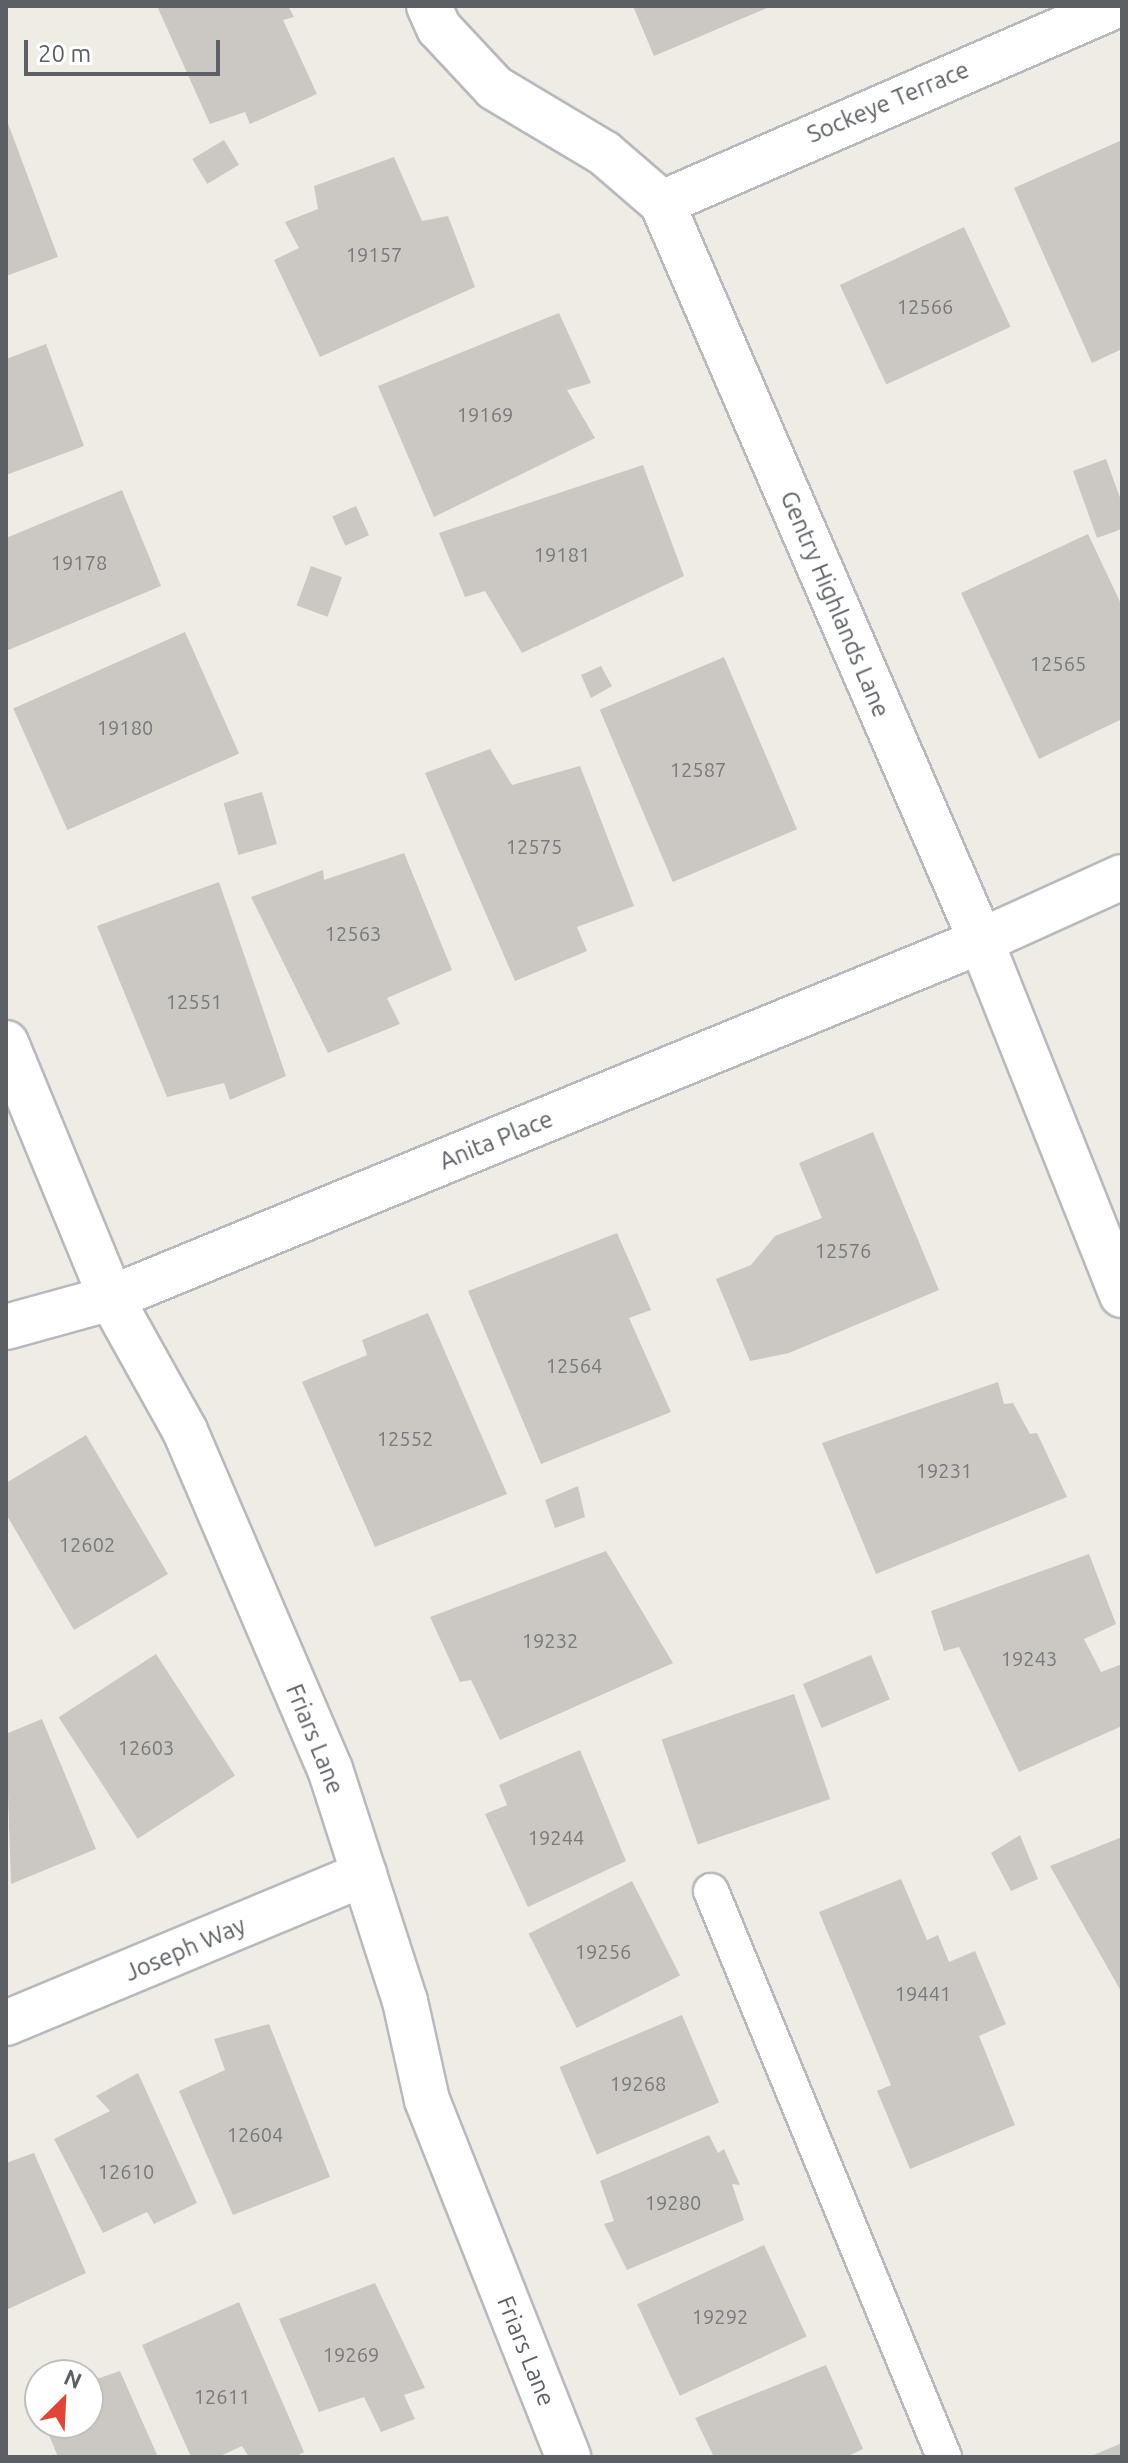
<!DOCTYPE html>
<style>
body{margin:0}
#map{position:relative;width:1128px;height:2463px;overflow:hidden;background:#eeece4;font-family:Ubuntu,sans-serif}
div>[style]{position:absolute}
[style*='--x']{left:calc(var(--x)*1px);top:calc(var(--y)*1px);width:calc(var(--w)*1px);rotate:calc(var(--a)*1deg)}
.building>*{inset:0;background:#cbc8c3;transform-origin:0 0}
.roads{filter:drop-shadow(2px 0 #b6b9bd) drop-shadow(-2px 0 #b6b9bd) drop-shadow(0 2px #b6b9bd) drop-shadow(0 -2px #b6b9bd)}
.lane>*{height:34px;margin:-17px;padding:0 17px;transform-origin:17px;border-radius:17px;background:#fff}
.street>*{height:44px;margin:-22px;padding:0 22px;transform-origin:22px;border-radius:22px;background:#fff}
span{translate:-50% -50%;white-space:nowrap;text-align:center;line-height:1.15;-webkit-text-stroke:6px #fff;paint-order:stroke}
.number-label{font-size:20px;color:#78797c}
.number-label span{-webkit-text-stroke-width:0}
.street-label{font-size:24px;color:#5c5f64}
.frame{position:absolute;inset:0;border:8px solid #5c5f64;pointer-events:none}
.north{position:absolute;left:24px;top:2359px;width:80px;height:80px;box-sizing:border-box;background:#fff;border:2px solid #bebfc1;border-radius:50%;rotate:24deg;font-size:22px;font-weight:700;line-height:32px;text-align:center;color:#5c5f64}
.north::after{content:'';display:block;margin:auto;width:28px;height:36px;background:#e24536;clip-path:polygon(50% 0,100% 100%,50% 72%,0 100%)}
.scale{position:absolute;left:24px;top:40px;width:196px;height:36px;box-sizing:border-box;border:4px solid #5c5f64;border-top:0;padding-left:10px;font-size:24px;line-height:28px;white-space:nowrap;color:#5c5f64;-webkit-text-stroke:6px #fff;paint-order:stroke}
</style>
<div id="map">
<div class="building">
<div style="clip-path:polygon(157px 6px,288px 6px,294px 17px,283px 20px,317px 94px,250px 124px,245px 112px,210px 124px)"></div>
<div style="clip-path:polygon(633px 6px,766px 6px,767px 8px,654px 56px)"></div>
<div style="clip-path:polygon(6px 118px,58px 257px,6px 276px)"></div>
<div style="left:224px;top:140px;width:29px;height:37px;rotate:59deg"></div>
<div style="clip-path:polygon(1122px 140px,1122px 349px,1092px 363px,1014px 188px)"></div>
<div style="clip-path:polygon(394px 157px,422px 221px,448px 216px,475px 287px,320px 357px,274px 260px,299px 248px,285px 222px,318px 209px,314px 186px)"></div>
<div style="left:964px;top:227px;width:110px;height:137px;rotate:65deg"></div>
<div style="clip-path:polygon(559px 313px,591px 383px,567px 390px,595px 438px,434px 517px,378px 386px)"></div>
<div style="clip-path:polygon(46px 344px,84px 446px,6px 475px,6px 359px)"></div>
<div style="clip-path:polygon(1106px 459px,1122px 503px,1122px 529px,1097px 538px,1073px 471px)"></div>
<div style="clip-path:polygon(643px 465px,684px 576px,522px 653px,485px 591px,465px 597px,439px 533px)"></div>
<div style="clip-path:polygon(122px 490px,161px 586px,6px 651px,6px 538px)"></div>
<div style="left:356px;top:506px;width:32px;height:26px;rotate:66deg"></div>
<div style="clip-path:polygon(1088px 534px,1122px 606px,1122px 719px,1039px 759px,961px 593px)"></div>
<div style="left:311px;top:566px;width:33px;height:42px;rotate:20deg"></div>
<div style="left:185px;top:632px;width:133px;height:188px;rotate:66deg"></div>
<div style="left:724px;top:657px;width:187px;height:135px;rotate:67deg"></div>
<div style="clip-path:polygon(601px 666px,612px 686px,591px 698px,581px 675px)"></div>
<div style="clip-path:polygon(490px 749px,512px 785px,580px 766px,634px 906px,577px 927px,587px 951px,515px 981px,425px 773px)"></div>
<div style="left:262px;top:792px;width:54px;height:40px;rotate:74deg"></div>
<div style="clip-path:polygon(404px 853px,452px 970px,387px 998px,400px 1024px,328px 1053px,251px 897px,323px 870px,324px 880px)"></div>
<div style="clip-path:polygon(219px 882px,286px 1076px,230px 1100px,224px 1083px,167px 1097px,97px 926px)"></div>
<div style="clip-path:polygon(873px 1132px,939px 1290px,789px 1353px,750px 1361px,716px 1279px,751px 1265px,775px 1236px,822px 1218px,799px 1163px)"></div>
<div style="clip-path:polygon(617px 1233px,651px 1310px,629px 1318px,671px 1412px,541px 1464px,468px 1291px)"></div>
<div style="clip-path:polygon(428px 1313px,507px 1494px,375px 1547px,302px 1382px,367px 1355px,362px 1340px)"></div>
<div style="clip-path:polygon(998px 1382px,1004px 1404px,1013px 1403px,1030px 1434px,1037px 1433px,1067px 1497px,876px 1574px,822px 1443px)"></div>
<div style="clip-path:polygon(86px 1435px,168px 1574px,74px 1630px,6px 1514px,6px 1483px)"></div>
<div style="clip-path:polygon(578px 1486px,585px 1517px,555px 1528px,545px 1500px)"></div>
<div style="clip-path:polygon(606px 1551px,673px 1663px,500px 1740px,471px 1680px,460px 1682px,430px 1617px)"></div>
<div style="clip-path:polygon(1089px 1554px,1116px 1624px,1084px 1639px,1101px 1672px,1122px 1664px,1122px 1726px,1019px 1772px,959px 1647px,944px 1651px,931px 1611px)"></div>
<div style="left:156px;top:1654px;width:145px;height:116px;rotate:57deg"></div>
<div style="left:871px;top:1655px;width:48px;height:74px;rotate:67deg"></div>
<div style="left:794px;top:1694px;width:111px;height:140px;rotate:71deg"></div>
<div style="clip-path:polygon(42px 1719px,96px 1849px,11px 1884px,6px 1734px)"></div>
<div style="clip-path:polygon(580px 1750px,626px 1861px,528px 1907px,485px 1814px,507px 1805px,499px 1785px)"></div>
<div style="clip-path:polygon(1020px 1835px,1038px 1879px,1011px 1891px,991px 1853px)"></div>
<div style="clip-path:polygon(1122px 1837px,1122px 1993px,1050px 1866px)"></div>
<div style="clip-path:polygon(901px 1879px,927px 1940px,938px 1935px,949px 1962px,975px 1951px,1006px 2024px,979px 2036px,1015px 2125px,910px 2169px,877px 2091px,891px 2085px,819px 1912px)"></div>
<div style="left:632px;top:1881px;width:106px;height:116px;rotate:63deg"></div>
<div style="left:682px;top:2015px;width:95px;height:133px;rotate:67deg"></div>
<div style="clip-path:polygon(269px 2024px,330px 2177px,233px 2215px,179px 2091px,225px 2070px,214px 2039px)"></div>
<div style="clip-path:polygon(138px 2073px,197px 2203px,154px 2224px,147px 2212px,103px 2233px,54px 2139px,110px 2111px,96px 2096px)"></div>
<div style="clip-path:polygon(709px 2135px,718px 2153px,724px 2149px,740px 2185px,732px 2184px,744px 2220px,627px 2270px,604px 2224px,614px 2221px,600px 2181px)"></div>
<div style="clip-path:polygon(34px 2153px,86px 2273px,6px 2310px,6px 2163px)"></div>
<div style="left:764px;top:2245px;width:101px;height:140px;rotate:65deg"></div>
<div style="clip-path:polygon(375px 2283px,425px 2388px,404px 2395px,415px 2419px,381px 2432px,364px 2397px,319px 2412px,279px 2319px)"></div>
<div style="clip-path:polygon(239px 2302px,304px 2452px,295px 2457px,249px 2457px,242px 2446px,218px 2457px,191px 2457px,142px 2345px)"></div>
<div style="clip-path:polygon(826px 2365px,863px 2449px,846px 2457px,714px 2457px,695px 2418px)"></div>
<div style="clip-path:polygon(120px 2371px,158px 2457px,58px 2457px,44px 2423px,88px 2423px,88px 2382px)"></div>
<div style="clip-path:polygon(1122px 2443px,1122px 2457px,1089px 2457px)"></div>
</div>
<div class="roads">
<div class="lane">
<div style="--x:711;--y:1891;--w:612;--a:67.62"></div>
</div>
<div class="street">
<div style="--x:429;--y:6;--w:24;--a:66"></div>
<div style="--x:439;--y:28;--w:82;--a:47"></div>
<div style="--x:495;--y:88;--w:127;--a:30.8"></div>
<div style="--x:604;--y:153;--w:77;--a:40.8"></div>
<div style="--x:662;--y:203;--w:804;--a:66.62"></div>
<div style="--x:981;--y:941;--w:381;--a:68.3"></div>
<div style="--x:662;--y:203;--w:495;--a:-23.5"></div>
<div style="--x:6;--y:1043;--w:276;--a:67.6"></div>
<div style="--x:111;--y:1298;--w:152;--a:60.9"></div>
<div style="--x:185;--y:1431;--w:368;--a:66.8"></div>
<div style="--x:330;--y:1769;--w:244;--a:72.1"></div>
<div style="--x:405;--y:2001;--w:101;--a:77.5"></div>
<div style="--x:427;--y:2100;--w:384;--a:68.4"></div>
<div style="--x:6;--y:1327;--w:109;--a:-15.4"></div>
<div style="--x:111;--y:1298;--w:940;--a:-22.31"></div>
<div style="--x:981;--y:941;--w:155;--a:-24.4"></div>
<div style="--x:6;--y:2023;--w:388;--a:-22.6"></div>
</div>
</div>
<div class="number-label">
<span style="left:374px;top:254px">19157</span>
<span style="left:925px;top:306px">12566</span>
<span style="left:485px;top:414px">19169</span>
<span style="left:562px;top:554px">19181</span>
<span style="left:79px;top:562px">19178</span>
<span style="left:1058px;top:663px">12565</span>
<span style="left:125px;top:727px">19180</span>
<span style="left:698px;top:769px">12587</span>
<span style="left:534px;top:846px">12575</span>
<span style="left:353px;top:933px">12563</span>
<span style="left:194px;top:1001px">12551</span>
<span style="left:843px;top:1250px">12576</span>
<span style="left:574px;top:1365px">12564</span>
<span style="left:405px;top:1438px">12552</span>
<span style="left:944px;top:1470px">19231</span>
<span style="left:87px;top:1544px">12602</span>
<span style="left:550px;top:1640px">19232</span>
<span style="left:1029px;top:1658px">19243</span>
<span style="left:146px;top:1747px">12603</span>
<span style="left:556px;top:1837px">19244</span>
<span style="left:603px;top:1951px">19256</span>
<span style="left:923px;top:1993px">19441</span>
<span style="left:638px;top:2083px">19268</span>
<span style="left:255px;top:2134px">12604</span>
<span style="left:126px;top:2171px">12610</span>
<span style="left:673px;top:2202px">19280</span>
<span style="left:720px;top:2316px">19292</span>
<span style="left:351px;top:2354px">19269</span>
<span style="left:222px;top:2396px">12611</span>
</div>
<div class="street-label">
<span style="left:888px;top:102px;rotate:-23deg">Sockeye Terrace</span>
<span style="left:835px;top:604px;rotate:67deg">Gentry Highlands Lane</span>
<span style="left:496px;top:1140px;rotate:-22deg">Anita Place</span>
<span style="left:315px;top:1739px;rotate:68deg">Friars Lane</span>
<span style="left:185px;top:1949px;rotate:-23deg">Joseph Way</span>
<span style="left:526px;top:2351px;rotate:68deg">Friars Lane</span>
</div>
<div class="frame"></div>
<div class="north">N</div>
<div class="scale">20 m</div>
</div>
